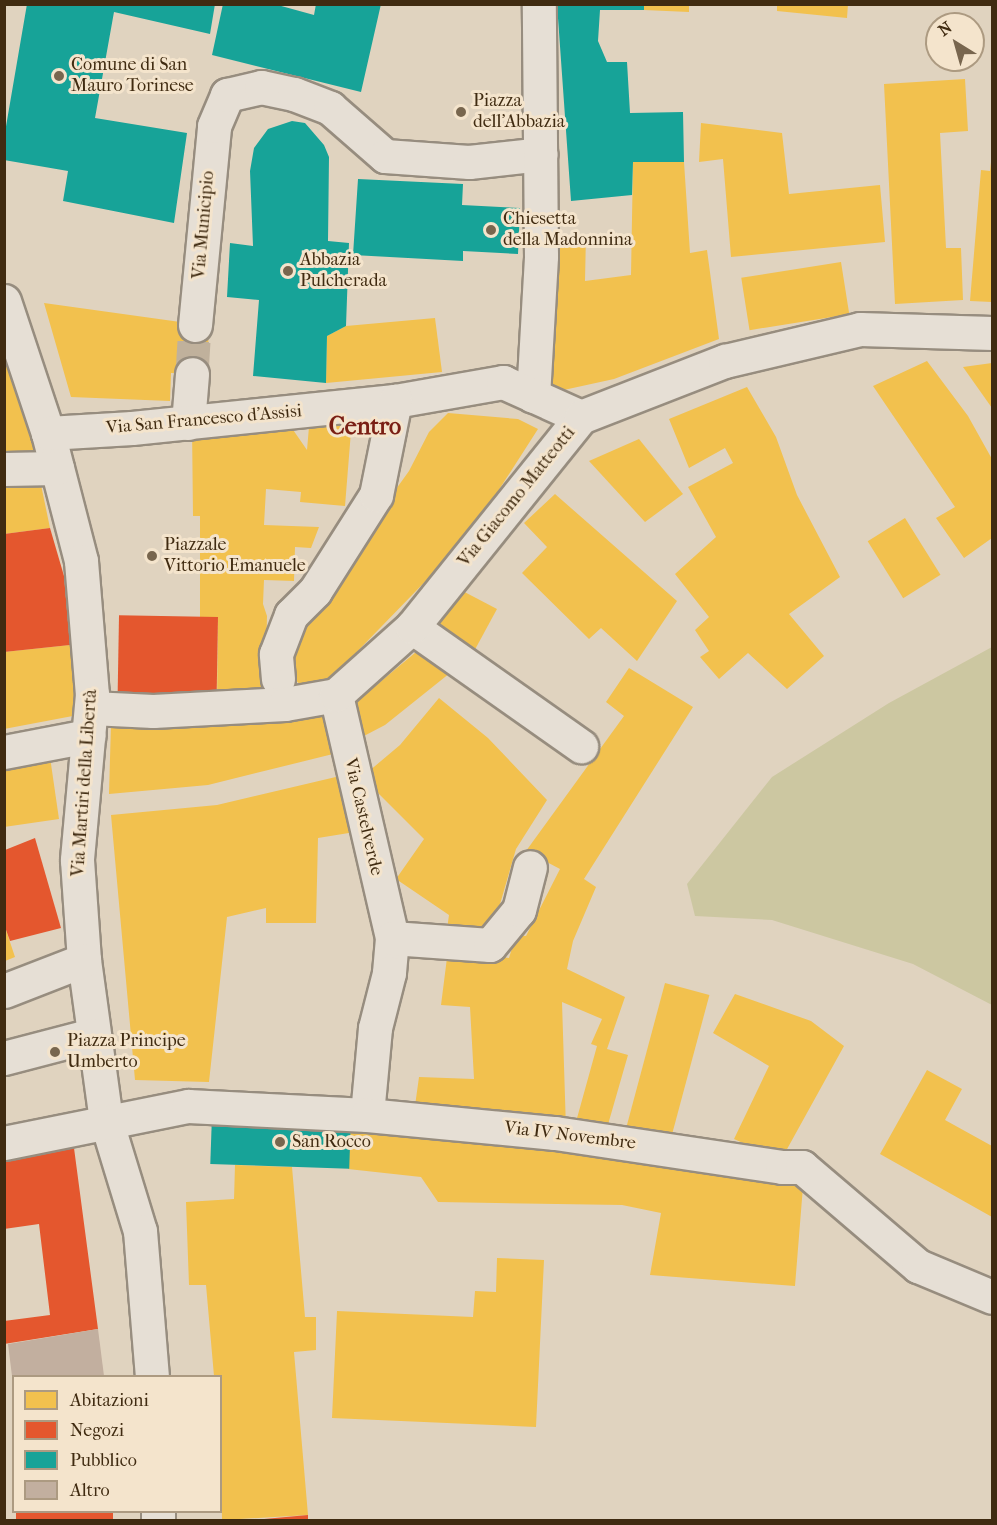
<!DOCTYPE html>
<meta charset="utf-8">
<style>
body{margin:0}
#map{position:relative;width:997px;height:1525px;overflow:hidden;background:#e0d3bf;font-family:"IM FELL French Canon",serif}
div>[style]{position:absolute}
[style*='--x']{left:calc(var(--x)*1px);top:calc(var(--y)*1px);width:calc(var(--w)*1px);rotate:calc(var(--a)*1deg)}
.green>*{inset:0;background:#ccc7a1}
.homes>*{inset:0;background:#f2c14e;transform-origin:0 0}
.shops>*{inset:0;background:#e4572e;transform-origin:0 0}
.public>*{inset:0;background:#17a398;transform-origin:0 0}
.building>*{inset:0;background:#c2af9f}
.minor-tunnel>*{height:33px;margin-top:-16.5px;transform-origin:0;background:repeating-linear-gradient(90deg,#c0b19c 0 33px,transparent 0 49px)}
.roads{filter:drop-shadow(2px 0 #978d7f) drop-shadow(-2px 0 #978d7f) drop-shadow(0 2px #978d7f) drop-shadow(0 -2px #978d7f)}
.minor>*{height:33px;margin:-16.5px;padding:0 16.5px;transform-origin:16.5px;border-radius:16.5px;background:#e6dfd5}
.dots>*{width:16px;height:16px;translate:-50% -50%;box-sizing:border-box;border:3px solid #f4e4cc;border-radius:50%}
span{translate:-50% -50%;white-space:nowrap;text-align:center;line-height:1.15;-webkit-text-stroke:6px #f4e4cc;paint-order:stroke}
.poi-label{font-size:18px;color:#402b11}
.left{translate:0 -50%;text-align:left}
.street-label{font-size:18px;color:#402b11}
.district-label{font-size:24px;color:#7a1f14;font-weight:700}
.frame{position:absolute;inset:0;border:6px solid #402b11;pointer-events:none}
.legend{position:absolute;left:12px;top:1375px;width:210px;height:138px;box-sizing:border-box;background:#f4e4cc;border:2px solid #ac9a81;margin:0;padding:8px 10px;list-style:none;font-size:18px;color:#402b11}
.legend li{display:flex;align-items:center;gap:12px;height:30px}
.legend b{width:30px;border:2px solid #ac9a81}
.north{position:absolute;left:925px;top:12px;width:60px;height:60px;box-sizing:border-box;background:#f4e4cc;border:2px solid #ac9a81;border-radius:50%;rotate:323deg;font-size:16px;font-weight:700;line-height:24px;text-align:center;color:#402b11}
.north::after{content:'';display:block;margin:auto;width:21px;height:27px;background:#78664e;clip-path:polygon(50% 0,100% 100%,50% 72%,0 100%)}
</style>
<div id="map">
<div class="green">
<div style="clip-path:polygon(992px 647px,992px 1005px,913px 964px,772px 920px,695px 916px,687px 884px,772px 777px,889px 703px)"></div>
</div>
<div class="homes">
<div style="clip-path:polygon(644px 4px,689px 4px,689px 12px,644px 10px)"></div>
<div style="clip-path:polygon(777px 4px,848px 4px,847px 18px,777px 11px)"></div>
<div style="clip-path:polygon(965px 79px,968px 131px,940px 133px,946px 248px,961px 248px,963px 300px,895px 304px,884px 84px)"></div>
<div style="clip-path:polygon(701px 123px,782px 133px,789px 194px,880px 185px,885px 242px,731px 257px,723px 159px,699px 162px)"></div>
<div style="clip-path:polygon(633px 162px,684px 162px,690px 253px,707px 250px,719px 339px,614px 379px,550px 393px,548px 236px,586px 235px,585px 281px,631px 275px)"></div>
<div style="clip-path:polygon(991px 162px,992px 162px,992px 302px,970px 301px,981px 170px,990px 171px)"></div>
<div style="left:841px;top:262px;width:53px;height:101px;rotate:81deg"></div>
<div style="clip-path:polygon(44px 303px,209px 326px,207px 374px,171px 373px,170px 401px,71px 397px)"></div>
<div style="clip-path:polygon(435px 318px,442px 372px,326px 383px,327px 336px,346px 326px)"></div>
<div style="clip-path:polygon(4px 353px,10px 353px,36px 454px,4px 455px)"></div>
<div style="clip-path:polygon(927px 361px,968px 416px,992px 459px,992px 538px,964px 558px,936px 518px,955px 507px,873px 386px)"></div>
<div style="clip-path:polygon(992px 363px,992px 408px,963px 367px)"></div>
<div style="clip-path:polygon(747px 387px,776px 437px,797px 495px,840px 577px,789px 614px,824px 656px,787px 689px,748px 653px,719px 679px,700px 657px,709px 651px,695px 630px,709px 617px,675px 574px,716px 537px,688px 487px,733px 463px,725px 448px,689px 468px,669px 419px)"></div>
<div style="clip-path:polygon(448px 413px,518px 419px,538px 429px,484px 513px,449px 557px,313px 697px,283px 668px,283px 641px,336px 587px,360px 554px,381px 510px,409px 471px,429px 432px)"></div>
<div style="clip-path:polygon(310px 415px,352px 419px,345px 506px,300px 502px,301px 492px,266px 489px,264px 525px,319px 527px,311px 548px,295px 547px,294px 581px,264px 580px,263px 604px,267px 616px,265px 700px,217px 701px,218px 617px,200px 617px,200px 516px,193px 516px,192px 426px,289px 424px,307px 450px)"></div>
<div style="clip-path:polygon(639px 439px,683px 494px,645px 522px,589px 461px)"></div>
<div style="clip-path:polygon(4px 478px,40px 480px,50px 528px,4px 534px)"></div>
<div style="clip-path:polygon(555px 494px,677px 601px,637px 661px,601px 628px,589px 639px,522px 573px,547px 547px,524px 523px)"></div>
<div style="left:905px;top:518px;width:67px;height:44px;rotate:58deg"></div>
<div style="clip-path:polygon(455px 587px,497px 609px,472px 655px,435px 627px)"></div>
<div style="clip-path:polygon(70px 645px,78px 715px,4px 729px,4px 652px)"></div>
<div style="clip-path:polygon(422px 647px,450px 673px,385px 725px,362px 737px,349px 708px)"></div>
<div style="clip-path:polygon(629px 668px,693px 707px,584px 879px,596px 887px,573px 941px,567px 969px,625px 997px,607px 1049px,628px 1055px,605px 1135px,574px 1129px,597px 1046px,591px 1044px,602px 1019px,562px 1002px,566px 1129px,414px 1113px,419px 1077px,474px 1079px,470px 1007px,441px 1005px,448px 950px,509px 958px,516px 935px,526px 936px,560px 869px,526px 851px,624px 716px,606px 702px)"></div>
<div style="clip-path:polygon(439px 698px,488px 738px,547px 800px,516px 849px,498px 911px,475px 936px,447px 929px,449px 915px,396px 879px,424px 839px,362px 777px,400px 745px)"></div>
<div style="clip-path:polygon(324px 706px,333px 754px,208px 785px,109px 794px,111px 724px)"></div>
<div style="clip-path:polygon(50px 757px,59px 819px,4px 827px,4px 764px)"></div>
<div style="clip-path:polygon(340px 776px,355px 832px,318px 838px,316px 923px,266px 923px,266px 908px,227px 917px,209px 1082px,135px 1080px,111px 815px,217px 805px)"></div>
<div style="clip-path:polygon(5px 927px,15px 957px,5px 961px)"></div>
<div style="left:665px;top:983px;width:46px;height:155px;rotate:15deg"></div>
<div style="clip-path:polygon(735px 994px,811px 1021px,844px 1046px,781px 1160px,734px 1139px,769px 1066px,713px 1033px)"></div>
<div style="clip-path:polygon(927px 1070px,962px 1089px,945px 1120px,992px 1146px,992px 1217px,880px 1154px)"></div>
<div style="clip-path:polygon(351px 1121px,804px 1174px,795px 1286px,650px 1275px,661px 1213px,622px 1205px,438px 1202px,421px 1177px,348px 1169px)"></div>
<div style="clip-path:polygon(235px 1165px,292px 1167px,305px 1317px,316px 1317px,316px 1350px,294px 1352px,308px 1515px,222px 1520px,220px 1376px,214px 1376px,206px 1285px,189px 1285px,186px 1202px,234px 1199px)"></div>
<div style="clip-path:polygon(497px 1258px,544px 1260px,536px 1427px,332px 1418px,337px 1311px,473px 1317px,475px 1291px,496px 1292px)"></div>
</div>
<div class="shops">
<div style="clip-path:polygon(50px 528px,64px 576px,70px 645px,4px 652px,4px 534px)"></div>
<div style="left:218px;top:617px;width:84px;height:99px;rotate:91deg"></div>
<div style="clip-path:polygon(35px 838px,61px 928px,10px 941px,5px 927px,5px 850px)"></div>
<div style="clip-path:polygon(74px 1148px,98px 1329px,4px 1344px,4px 1321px,50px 1315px,39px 1224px,4px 1229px,4px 1157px)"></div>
<div style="left:16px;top:1512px;width:97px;height:8px"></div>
<div style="clip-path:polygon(308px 1515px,308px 1520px,264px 1520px,264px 1519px)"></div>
</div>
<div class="public">
<div style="clip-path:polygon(27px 4px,215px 4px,210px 34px,114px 12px,95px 118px,187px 133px,174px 223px,63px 201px,68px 171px,4px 160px,4px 138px)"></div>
<div style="clip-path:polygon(223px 4px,274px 4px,314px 15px,316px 4px,381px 4px,361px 92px,212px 55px)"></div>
<div style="clip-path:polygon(557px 4px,644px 4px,644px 10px,600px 10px,598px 41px,607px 62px,627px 62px,630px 113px,683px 112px,684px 162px,633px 162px,632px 195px,571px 201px)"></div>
<div style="clip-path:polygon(292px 121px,305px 123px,324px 145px,329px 157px,328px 241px,349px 243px,346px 326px,327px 336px,326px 383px,253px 376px,259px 300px,227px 297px,230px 243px,253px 246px,250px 171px,254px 148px,268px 129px)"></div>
<div style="clip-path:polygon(358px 179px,463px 184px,462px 205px,520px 208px,518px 254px,463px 251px,463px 261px,353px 255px)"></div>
<div style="left:212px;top:1115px;width:139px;height:49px;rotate:2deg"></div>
</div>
<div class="building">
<div style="clip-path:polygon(98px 1329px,104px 1376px,12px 1376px,8px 1344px)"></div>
</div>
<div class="minor-tunnel">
<div style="--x:192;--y:374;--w:49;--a:-86.5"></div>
</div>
<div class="roads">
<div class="minor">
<div style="--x:4;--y:301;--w:139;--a:71.6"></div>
<div style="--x:48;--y:433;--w:132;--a:75.5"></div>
<div style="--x:81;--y:561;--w:133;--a:85.3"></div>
<div style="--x:92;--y:694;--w:167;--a:95.2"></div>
<div style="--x:77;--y:860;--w:100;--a:86"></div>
<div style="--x:84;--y:960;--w:162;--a:82.2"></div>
<div style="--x:106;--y:1120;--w:116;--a:73"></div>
<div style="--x:140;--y:1231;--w:145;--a:85.3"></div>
<div style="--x:195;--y:325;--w:200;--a:-84.5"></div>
<div style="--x:214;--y:126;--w:34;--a:-67"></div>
<div style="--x:227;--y:95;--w:35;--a:-13"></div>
<div style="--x:261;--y:87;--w:34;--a:12"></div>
<div style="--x:294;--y:94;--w:39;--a:21"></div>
<div style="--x:330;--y:108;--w:73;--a:41.1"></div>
<div style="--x:385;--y:156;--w:84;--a:4.1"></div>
<div style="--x:469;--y:162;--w:72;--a:-6.3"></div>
<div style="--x:533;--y:396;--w:140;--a:-86.7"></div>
<div style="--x:541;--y:256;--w:252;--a:-90.5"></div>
<div style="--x:188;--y:423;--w:49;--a:-85.3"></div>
<div style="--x:48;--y:433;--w:84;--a:-3.4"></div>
<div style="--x:132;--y:428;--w:264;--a:-5.9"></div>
<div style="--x:395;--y:401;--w:110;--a:-10"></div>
<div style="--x:503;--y:382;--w:85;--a:24.2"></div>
<div style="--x:4;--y:469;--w:53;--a:-1.1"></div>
<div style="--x:412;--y:627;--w:207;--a:35.2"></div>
<div style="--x:278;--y:679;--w:25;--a:-95"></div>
<div style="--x:276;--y:654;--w:42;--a:-69"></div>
<div style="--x:291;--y:615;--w:34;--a:-45"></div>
<div style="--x:315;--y:591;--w:114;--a:-57.6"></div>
<div style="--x:376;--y:495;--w:96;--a:-78.6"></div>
<div style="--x:336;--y:695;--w:249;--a:77"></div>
<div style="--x:392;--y:938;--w:35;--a:95"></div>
<div style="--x:389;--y:973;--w:57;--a:104.3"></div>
<div style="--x:375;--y:1028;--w:87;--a:95.3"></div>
<div style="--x:91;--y:708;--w:62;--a:2.8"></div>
<div style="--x:153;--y:711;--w:132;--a:-3"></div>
<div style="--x:285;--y:704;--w:52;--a:-10"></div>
<div style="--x:336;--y:695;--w:102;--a:-41.8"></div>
<div style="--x:412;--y:627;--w:270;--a:-51.2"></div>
<div style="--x:581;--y:417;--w:155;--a:-21.3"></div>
<div style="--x:725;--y:361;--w:139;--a:-13.3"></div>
<div style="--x:860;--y:329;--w:132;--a:1.7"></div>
<div style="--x:4;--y:752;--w:86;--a:-10.8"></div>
<div style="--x:392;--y:938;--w:98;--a:4.1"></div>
<div style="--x:490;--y:945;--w:45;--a:-50.4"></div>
<div style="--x:519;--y:910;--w:44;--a:-75.7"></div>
<div style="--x:4;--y:991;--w:86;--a:-21.2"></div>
<div style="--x:4;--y:1058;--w:91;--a:-14.6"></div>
<div style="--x:4;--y:1143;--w:188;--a:-11.4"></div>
<div style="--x:188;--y:1106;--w:179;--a:2.9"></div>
<div style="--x:367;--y:1115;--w:189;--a:5.5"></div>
<div style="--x:555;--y:1133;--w:230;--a:8.5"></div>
<div style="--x:782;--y:1167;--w:20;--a:0"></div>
<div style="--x:802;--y:1167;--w:153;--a:40.5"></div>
<div style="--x:918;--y:1266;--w:80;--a:22.7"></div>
<div style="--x:158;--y:1512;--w:8;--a:90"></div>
</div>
</div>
<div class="dots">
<div style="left:59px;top:76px;background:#78664e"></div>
<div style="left:461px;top:112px;background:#78664e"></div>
<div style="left:491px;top:230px;background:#78664e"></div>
<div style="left:288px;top:271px;background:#78664e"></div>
<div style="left:152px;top:556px;background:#78664e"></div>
<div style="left:55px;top:1052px;background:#78664e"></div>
<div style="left:280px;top:1142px;background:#78664e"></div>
</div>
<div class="poi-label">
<span class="left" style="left:71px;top:76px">Comune di San<br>Mauro Torinese</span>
<span class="left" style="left:473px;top:112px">Piazza<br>dell'Abbazia</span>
<span class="left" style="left:503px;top:230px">Chiesetta<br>della Madonnina</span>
<span class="left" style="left:300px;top:271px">Abbazia<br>Pulcherada</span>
<span class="left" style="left:164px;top:556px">Piazzale<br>Vittorio Emanuele</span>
<span class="left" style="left:67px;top:1052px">Piazza Principe<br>Umberto</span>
<span class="left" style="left:292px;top:1142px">San Rocco</span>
</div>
<div class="street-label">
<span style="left:204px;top:225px;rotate:-85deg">Via Municipio</span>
<span style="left:204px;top:420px;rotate:-5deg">Via San Francesco d'Assisi</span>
<span style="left:517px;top:497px;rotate:-51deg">Via Giacomo Matteotti</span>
<span style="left:85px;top:783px;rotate:-86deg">Via Martiri della Libertà</span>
<span style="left:363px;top:817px;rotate:77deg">Via Castelverde</span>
<span style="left:570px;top:1136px;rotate:7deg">Via IV Novembre</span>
</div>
<div class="district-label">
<span style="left:365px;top:427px">Centro</span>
</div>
<div class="frame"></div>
<ul class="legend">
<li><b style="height:16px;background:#f2c14e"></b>Abitazioni</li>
<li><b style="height:16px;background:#e4572e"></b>Negozi</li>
<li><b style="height:16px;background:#17a398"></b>Pubblico</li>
<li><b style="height:16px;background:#c2af9f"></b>Altro</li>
</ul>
<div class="north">N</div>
</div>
